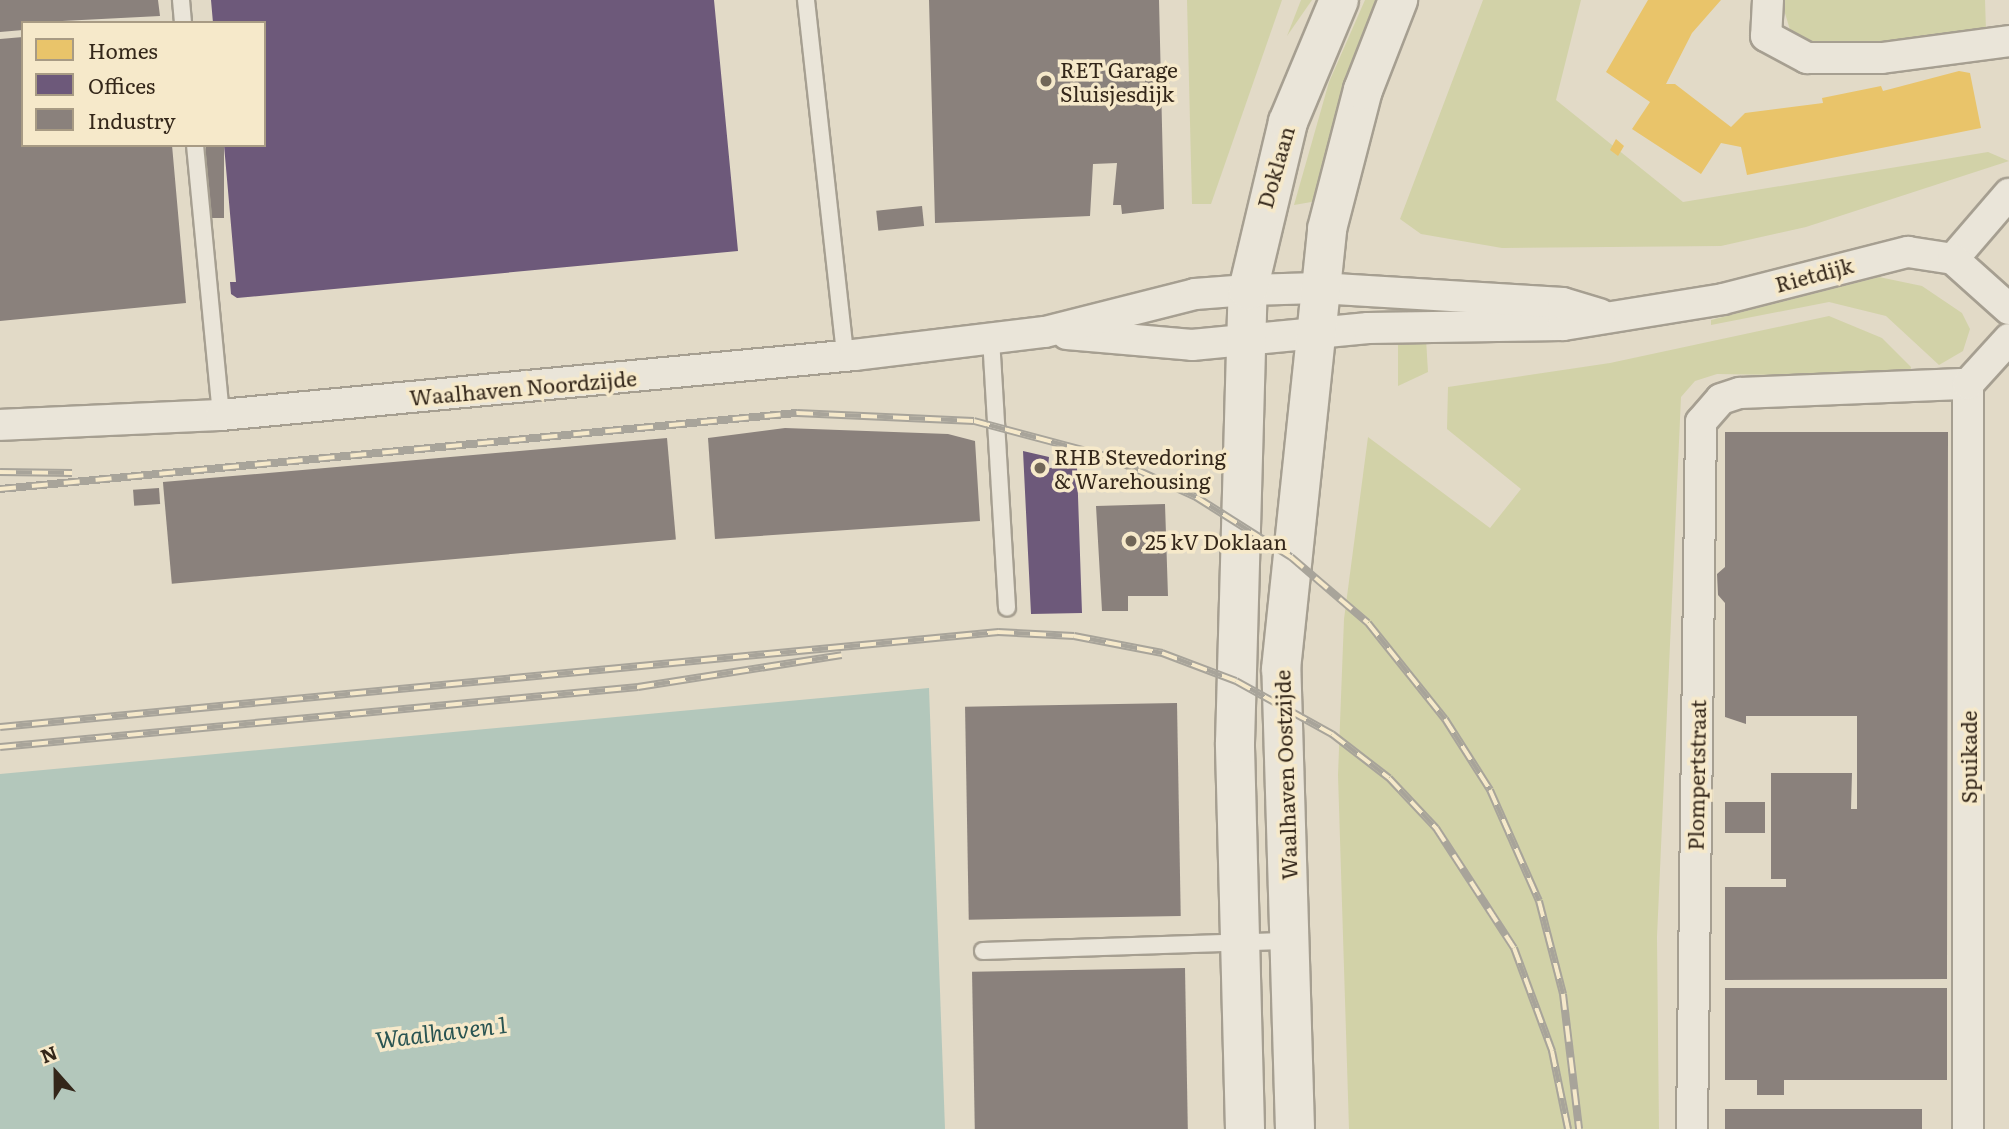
<!DOCTYPE html>
<style>
body{margin:0}
#map{position:relative;width:2009px;height:1129px;overflow:hidden;background:#e2dac7;font-family:Literata,serif}
div>[style]{position:absolute}
[style*='--x']{left:calc(var(--x)*1px);top:calc(var(--y)*1px);width:calc(var(--w)*1px);rotate:calc(var(--a)*1deg)}
.green>*{inset:0;background:#d2d2a8}
.water>*{inset:0;background:#b3c7bb}
.homes>*{inset:0;background:#e9c46a}
.offices>*{inset:0;background:#6d597a}
.industry>*{inset:0;background:#8a817c;transform-origin:0 0}
.roads{filter:drop-shadow(2px 0 #a69f91) drop-shadow(-2px 0 #a69f91) drop-shadow(0 2px #a69f91) drop-shadow(0 -2px #a69f91)}
.lane>*{height:16px;margin:-8px;padding:0 8px;transform-origin:8px;border-radius:8px;background:#eae5d9}
.street>*{height:30px;margin:-15px;padding:0 15px;transform-origin:15px;border-radius:15px;background:#eae5d9}
.secondary>*{height:38px;margin:-19px;padding:0 19px;transform-origin:19px;border-radius:19px;background:#eae5d9}
.rail>*{height:8px;margin-top:-4px;transform-origin:0;background:repeating-linear-gradient(90deg,#f6e9ca 0 16px,#a8a49a 0 32px);box-sizing:border-box;border-block:2px solid #a8a49a}
.dots>*{width:19px;height:19px;translate:-50% -50%;box-sizing:border-box;border:4px solid #f6e9ca;border-radius:50%}
span{translate:-50% -50%;white-space:nowrap;text-align:center;line-height:1.15;-webkit-text-stroke:7px #f6e9ca;paint-order:stroke}
.poi-label{font-size:21px;color:#34271a}
.left{translate:0 -50%;text-align:left}
.street-label{font-size:21px;color:#34271a}
.water-label{font-size:23px;color:#295452;font-style:italic}
.legend{position:absolute;left:21px;top:21px;width:245px;height:126px;box-sizing:border-box;background:#f6e9ca;border:2px solid #a89b84;margin:0;padding:9px 12px;list-style:none;font-size:21px;color:#34271a}
.legend li{display:flex;align-items:center;gap:14px;height:35px}
.legend b{width:35px;border:2px solid #a89b84}
.north{position:absolute;left:21px;top:1038px;width:70px;height:70px;-webkit-text-stroke:5px #f6e9ca;paint-order:stroke;rotate:339deg;font-size:19px;font-weight:700;line-height:28px;text-align:center;color:#34271a}
.north::after{content:'';display:block;margin:auto;width:24px;height:32px;background:#34271a;clip-path:polygon(50% 0,100% 100%,50% 72%,0 100%)}
</style>
<div id="map">
<div class="green">
<div style="clip-path:polygon(1187px 0,1282px 0,1211px 204px,1192px 204px)"></div>
<div style="clip-path:polygon(1301px 0,1312px 0,1287px 36px)"></div>
<div style="clip-path:polygon(1365px 0,1379px 0,1351px 65px,1317px 201px,1294px 205px,1329px 82px)"></div>
<div style="clip-path:polygon(1483px 0,1581px 0,1556px 100px,1683px 202px,1988px 152px,2009px 161px,1806px 227px,1721px 246px,1502px 248px,1421px 234px,1400px 219px)"></div>
<div style="clip-path:polygon(1781px 0,1985px 0,1986px 31px,1919px 43px,1812px 47px,1791px 33px)"></div>
<div style="clip-path:polygon(1879px 277px,1922px 286px,1962px 313px,1970px 329px,1963px 351px,1939px 365px,1886px 316px,1829px 302px,1711px 325px,1711px 320px)"></div>
<div style="clip-path:polygon(1829px 316px,1882px 338px,1911px 367px,1909px 377px,1717px 374px,1695px 381px,1681px 397px,1657px 937px,1659px 1129px,1349px 1129px,1338px 775px,1344px 619px,1368px 437px,1490px 528px,1521px 489px,1447px 429px,1448px 387px,1610px 363px)"></div>
<div style="clip-path:polygon(1426px 339px,1428px 372px,1398px 386px,1398px 342px)"></div>
</div>
<div class="water">
<div style="clip-path:polygon(929px 688px,945px 1129px,0 1129px,0 774px)"></div>
</div>
<div class="homes">
<div style="clip-path:polygon(1648px 0,1721px 0,1692px 33px,1666px 84px,1675px 84px,1731px 127px,1745px 113px,1823px 103px,1822px 98px,1881px 86px,1883px 91px,1959px 71px,1970px 73px,1981px 128px,1747px 175px,1741px 147px,1721px 143px,1701px 174px,1632px 129px,1650px 102px,1606px 72px)"></div>
<div style="clip-path:polygon(1616px 139px,1624px 146px,1618px 156px,1610px 150px)"></div>
</div>
<div class="offices">
<div style="clip-path:polygon(211px 0,714px 0,738px 251px,237px 298px,231px 294px,230px 282px,236px 282px,224px 145px,264px 145px,264px 23px,213px 23px)"></div>
<div style="clip-path:polygon(1023px 451px,1049px 457px,1048px 468px,1077px 467px,1082px 613px,1031px 614px)"></div>
</div>
<div class="industry">
<div style="clip-path:polygon(0 0,158px 0,160px 16px,23px 23px,23px 30px,0 32px)"></div>
<div style="clip-path:polygon(929px 0,1159px 0,1164px 209px,1122px 214px,1121px 205px,1113px 205px,1117px 163px,1093px 164px,1090px 216px,935px 223px)"></div>
<div style="clip-path:polygon(23px 37px,23px 145px,172px 145px,186px 303px,0 321px,0 39px)"></div>
<div style="left:206px;top:145px;width:18px;height:73px"></div>
<div style="left:922px;top:206px;width:20px;height:46px;rotate:84deg"></div>
<div style="clip-path:polygon(785px 428px,948px 434px,975px 441px,980px 521px,715px 539px,708px 438px)"></div>
<div style="clip-path:polygon(1725px 432px,1948px 432px,1947px 979px,1725px 980px,1725px 887px,1786px 887px,1786px 879px,1771px 879px,1771px 773px,1852px 773px,1851px 809px,1857px 809px,1857px 716px,1746px 716px,1746px 724px,1725px 717px,1725px 603px,1718px 595px,1717px 574px,1725px 567px)"></div>
<div style="left:667px;top:438px;width:102px;height:506px;rotate:85deg"></div>
<div style="left:159px;top:488px;width:16px;height:26px;rotate:86deg"></div>
<div style="clip-path:polygon(1165px 504px,1168px 596px,1128px 596px,1128px 611px,1102px 611px,1096px 506px)"></div>
<div style="left:1177px;top:703px;width:213px;height:212px;rotate:89deg"></div>
<div style="left:1725px;top:802px;width:40px;height:31px"></div>
<div style="left:1185px;top:968px;width:161px;height:213px;rotate:89deg"></div>
<div style="clip-path:polygon(1725px 988px,1947px 988px,1947px 1080px,1784px 1080px,1784px 1095px,1757px 1095px,1757px 1080px,1725px 1080px)"></div>
<div style="left:1725px;top:1109px;width:197px;height:20px"></div>
</div>
<div class="roads">
<div class="lane">
<div style="--x:181;--y:0;--w:23;--a:85"></div>
<div style="--x:806;--y:0;--w:358;--a:83.7"></div>
<div style="--x:195;--y:145;--w:271;--a:84.5"></div>
<div style="--x:991;--y:338;--w:270;--a:86.6"></div>
<div style="--x:983;--y:951;--w:307;--a:-1.9"></div>
</div>
<div class="street">
<div style="--x:1768;--y:0;--w:36;--a:93"></div>
<div style="--x:1766;--y:36;--w:47;--a:28.2"></div>
<div style="--x:1807;--y:58;--w:75;--a:0"></div>
<div style="--x:1882;--y:58;--w:128;--a:-7.6"></div>
<div style="--x:1953;--y:259;--w:86;--a:-49.3"></div>
<div style="--x:1067;--y:334;--w:125;--a:5"></div>
<div style="--x:1192;--y:345;--w:177;--a:-5.5"></div>
<div style="--x:1368;--y:328;--w:195;--a:-0.9"></div>
<div style="--x:1563;--y:325;--w:162;--a:-9.2"></div>
<div style="--x:1723;--y:299;--w:191;--a:-14.3"></div>
<div style="--x:1908;--y:252;--w:46;--a:8.8"></div>
<div style="--x:1953;--y:259;--w:75;--a:41.8"></div>
<div style="--x:1968;--y:384;--w:745;--a:90"></div>
<div style="--x:0;--y:425;--w:221;--a:-2.6"></div>
<div style="--x:221;--y:415;--w:636;--a:-5.41"></div>
<div style="--x:854;--y:355;--w:192;--a:-6.9"></div>
<div style="--x:1045;--y:332;--w:155;--a:-14.2"></div>
<div style="--x:1195;--y:294;--w:53;--a:-4.3"></div>
<div style="--x:1248;--y:290;--w:71;--a:-1.6"></div>
<div style="--x:1319;--y:288;--w:244;--a:3.5"></div>
<div style="--x:1563;--y:303;--w:39;--a:17"></div>
<div style="--x:1692;--y:1129;--w:707;--a:-89.27"></div>
<div style="--x:1701;--y:422;--w:30;--a:-49"></div>
<div style="--x:1721;--y:399;--w:20;--a:-18"></div>
<div style="--x:1740;--y:393;--w:228;--a:-2.3"></div>
<div style="--x:1968;--y:384;--w:61;--a:-47.7"></div>
</div>
<div class="secondary">
<div style="--x:1245;--y:1129;--w:386;--a:-91.5"></div>
<div style="--x:1235;--y:743;--w:453;--a:-88.4"></div>
<div style="--x:1248;--y:290;--w:173;--a:-76.6"></div>
<div style="--x:1288;--y:122;--w:132;--a:-67.3"></div>
<div style="--x:1295;--y:1129;--w:460;--a:-91.7"></div>
<div style="--x:1281;--y:669;--w:442;--a:-84"></div>
<div style="--x:1327;--y:229;--w:144;--a:-75.5"></div>
<div style="--x:1363;--y:90;--w:97;--a:-68.7"></div>
</div>
</div>
<div class="rail">
<div style="--x:0;--y:472;--w:72;--a:0.8"></div>
<div style="--x:0;--y:489;--w:801;--a:-5.45"></div>
<div style="--x:797;--y:413;--w:177;--a:2.6"></div>
<div style="--x:974;--y:421;--w:140;--a:14.9"></div>
<div style="--x:1109;--y:457;--w:96;--a:24.7"></div>
<div style="--x:1196;--y:497;--w:112;--a:32.3"></div>
<div style="--x:1291;--y:557;--w:101;--a:40.6"></div>
<div style="--x:1368;--y:623;--w:123;--a:51.3"></div>
<div style="--x:1445;--y:719;--w:84;--a:57.6"></div>
<div style="--x:1490;--y:790;--w:121;--a:66.2"></div>
<div style="--x:1539;--y:901;--w:96;--a:75.5"></div>
<div style="--x:1563;--y:994;--w:136;--a:83.2"></div>
<div style="--x:0;--y:727;--w:1003;--a:-5.44"></div>
<div style="--x:998;--y:632;--w:76;--a:3"></div>
<div style="--x:1074;--y:636;--w:90;--a:10.9"></div>
<div style="--x:1162;--y:653;--w:79;--a:20.7"></div>
<div style="--x:1236;--y:681;--w:110;--a:28.9"></div>
<div style="--x:1332;--y:734;--w:72;--a:37.7"></div>
<div style="--x:1389;--y:778;--w:69;--a:46.8"></div>
<div style="--x:1436;--y:828;--w:143;--a:57"></div>
<div style="--x:1514;--y:948;--w:110;--a:69.7"></div>
<div style="--x:1552;--y:1051;--w:80;--a:78.4"></div>
<div style="--x:0;--y:747;--w:641;--a:-5.37"></div>
<div style="--x:638;--y:687;--w:206;--a:-8.9"></div>
</div>
<div class="dots">
<div style="left:1046px;top:81px;background:#716657"></div>
<div style="left:1040px;top:468px;background:#716657"></div>
<div style="left:1131px;top:541px;background:#716657"></div>
</div>
<div class="poi-label">
<span class="left" style="left:1060px;top:81px">RET Garage<br>Sluisjesdijk</span>
<span class="left" style="left:1054px;top:468px">RHB Stevedoring<br>&amp; Warehousing</span>
<span class="left" style="left:1145px;top:541px">25 kV Doklaan</span>
</div>
<div class="street-label">
<span style="left:1275px;top:167px;rotate:-74deg">Doklaan</span>
<span style="left:1814px;top:274px;rotate:-15deg">Rietdijk</span>
<span style="left:523px;top:387px;rotate:-5deg">Waalhaven Noordzijde</span>
<span style="left:1968px;top:757px;rotate:-90deg">Spuikade</span>
<span style="left:1285px;top:775px;rotate:-92deg">Waalhaven Oostzijde</span>
<span style="left:1696px;top:775px;rotate:-89deg">Plompertstraat</span>
</div>
<div class="water-label">
<span style="left:441px;top:1031px;rotate:-7deg">Waalhaven 1</span>
</div>
<ul class="legend">
<li><b style="height:19px;background:#e9c46a"></b>Homes</li>
<li><b style="height:19px;background:#6d597a"></b>Offices</li>
<li><b style="height:19px;background:#8a817c"></b>Industry</li>
</ul>
<div class="north">N</div>
</div>
